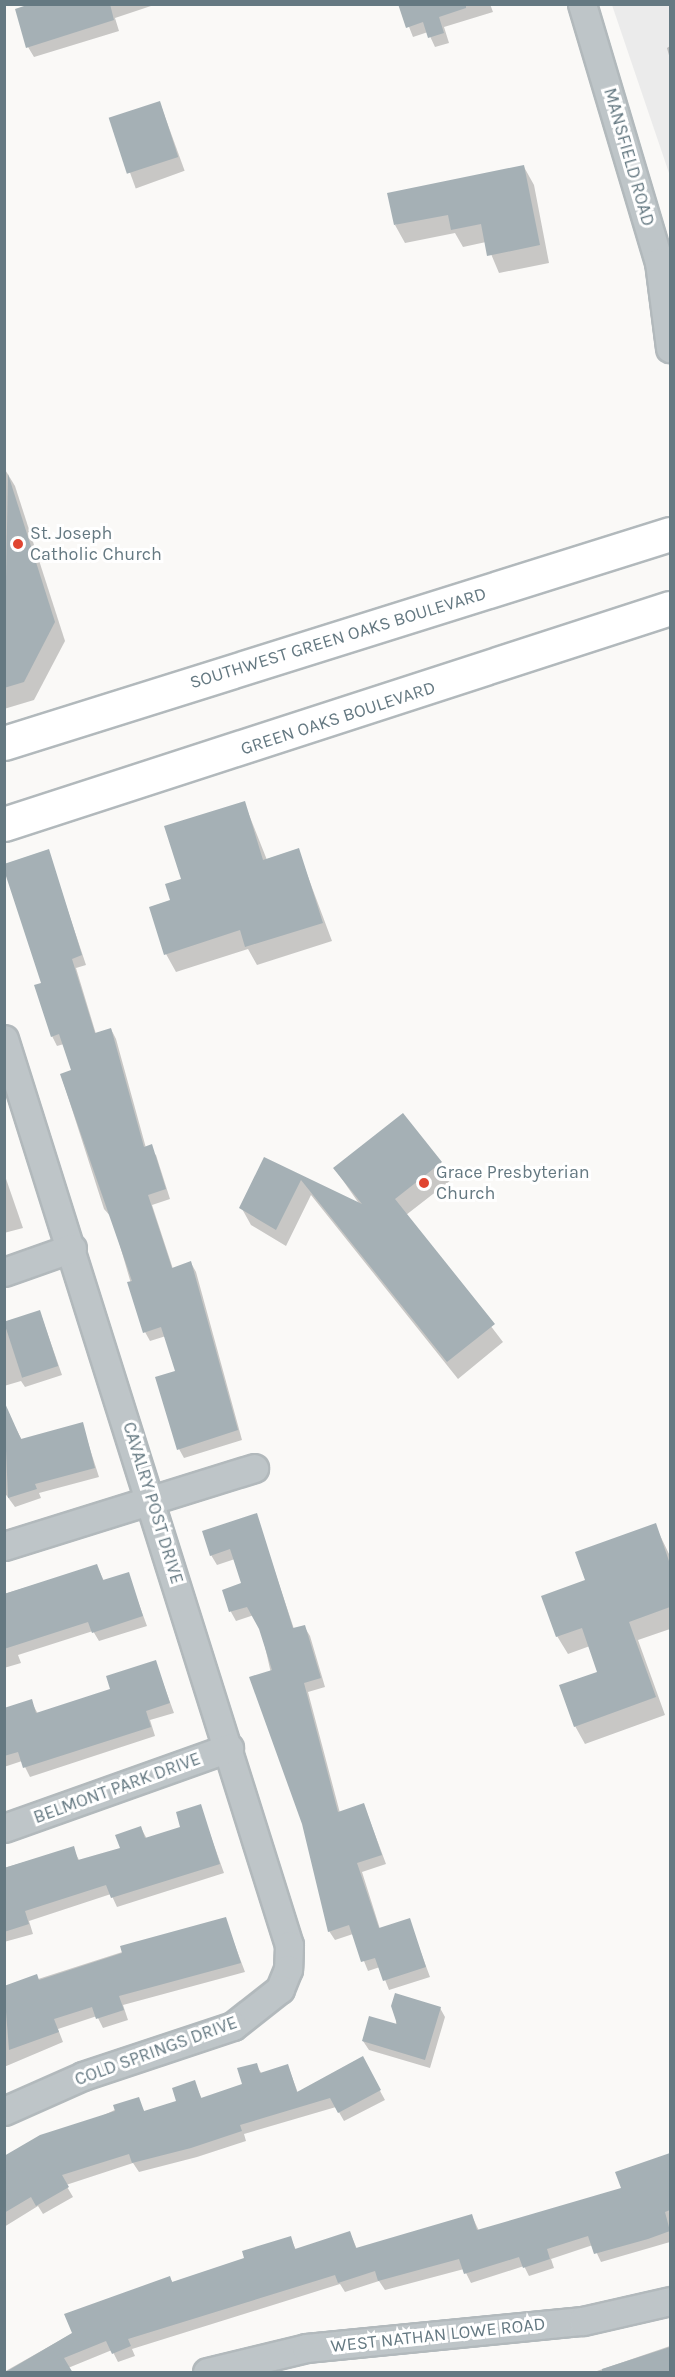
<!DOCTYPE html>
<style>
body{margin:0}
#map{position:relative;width:675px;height:2377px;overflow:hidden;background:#faf9f7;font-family:Karla,sans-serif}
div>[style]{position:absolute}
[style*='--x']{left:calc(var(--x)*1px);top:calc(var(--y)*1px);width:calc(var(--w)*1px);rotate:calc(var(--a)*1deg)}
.built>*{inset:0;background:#ebebeb}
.shadow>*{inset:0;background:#0003;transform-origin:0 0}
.building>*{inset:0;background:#a5b0b5;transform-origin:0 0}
.roads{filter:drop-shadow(2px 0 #b2b9bc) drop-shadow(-2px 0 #b2b9bc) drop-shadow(0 2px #b2b9bc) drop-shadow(0 -2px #b2b9bc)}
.minor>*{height:27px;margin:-13.5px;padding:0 13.5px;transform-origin:13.5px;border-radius:13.5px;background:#bec5c8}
.major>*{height:33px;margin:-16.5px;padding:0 16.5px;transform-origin:16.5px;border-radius:16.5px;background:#fff}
.dots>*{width:16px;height:16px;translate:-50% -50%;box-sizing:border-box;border:3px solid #fff;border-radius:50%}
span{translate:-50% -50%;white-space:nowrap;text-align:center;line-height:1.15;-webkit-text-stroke:6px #fff;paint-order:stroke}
.street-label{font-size:18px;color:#657982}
.poi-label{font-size:18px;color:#657982}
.left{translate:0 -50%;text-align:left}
.frame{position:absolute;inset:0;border:6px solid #657982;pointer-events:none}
</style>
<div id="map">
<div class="built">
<div style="clip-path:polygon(612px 5px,670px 5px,670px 176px)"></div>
</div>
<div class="shadow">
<div style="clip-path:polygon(35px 4px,157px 4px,115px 18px,119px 31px,34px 57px,28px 47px)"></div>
<div style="clip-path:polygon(400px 4px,490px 4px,493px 12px,444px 27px,449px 43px,435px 47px,428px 32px,413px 37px)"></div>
<div style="clip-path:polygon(670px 46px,670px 59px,667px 48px)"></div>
<div style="left:160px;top:103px;width:72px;height:52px;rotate:70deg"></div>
<div style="clip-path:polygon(524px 167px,534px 185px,549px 263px,499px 273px,486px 242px,463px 247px,455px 233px,405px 243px,395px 225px)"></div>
<div style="clip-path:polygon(4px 468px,15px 486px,65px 641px,34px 700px,4px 709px)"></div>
<div style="clip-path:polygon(244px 802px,267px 860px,298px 850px,332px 941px,257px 965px,248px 949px,176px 972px,166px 954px,172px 901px)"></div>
<div style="clip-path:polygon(48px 851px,86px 965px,76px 968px,96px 1034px,111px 1029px,116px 1039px,146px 1148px,156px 1155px,170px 1199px,152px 1205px,173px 1269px,191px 1263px,196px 1272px,242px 1440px,184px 1458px,179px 1449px,177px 1372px,166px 1336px,150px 1341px,145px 1332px,112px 1218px,104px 1209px,61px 1075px,73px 1071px,64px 1044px,57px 1046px,52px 1036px,43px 984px)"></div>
<div style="clip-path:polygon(265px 1159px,360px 1205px,335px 1169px,441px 1163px,451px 1180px,406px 1215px,503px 1342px,458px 1379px,311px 1195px,286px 1246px,251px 1225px,241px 1207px)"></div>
<div style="clip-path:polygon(4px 1173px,23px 1228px,4px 1233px)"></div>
<div style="clip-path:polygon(40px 1312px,62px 1375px,25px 1387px,21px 1381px,4px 1386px,4px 1322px)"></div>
<div style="clip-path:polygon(82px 1424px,99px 1477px,39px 1493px,41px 1498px,15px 1507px,4px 1492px,4px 1433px,16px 1429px,22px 1440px)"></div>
<div style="clip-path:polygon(256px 1515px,294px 1629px,304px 1626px,310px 1636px,325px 1687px,308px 1692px,340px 1813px,364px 1805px,386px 1864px,362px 1872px,380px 1929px,409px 1920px,430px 1977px,389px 1990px,380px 1967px,368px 1971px,353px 1934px,335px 1940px,329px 1931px,261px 1629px,254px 1615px,236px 1621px,231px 1612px,224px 1591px,243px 1584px,235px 1559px,217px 1565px,211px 1555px)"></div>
<div style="clip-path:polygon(655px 1525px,670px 1556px,670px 1629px,638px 1640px,665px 1715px,585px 1744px,575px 1726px,599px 1672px,590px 1646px,568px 1654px,557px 1636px)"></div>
<div style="clip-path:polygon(97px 1566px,104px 1581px,128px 1574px,147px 1626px,99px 1641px,93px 1631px,18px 1655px,21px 1663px,4px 1668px,4px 1594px)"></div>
<div style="clip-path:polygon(155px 1661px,174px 1713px,150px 1720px,155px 1736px,30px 1777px,22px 1761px,4px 1767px,4px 1709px,31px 1701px,38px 1714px,112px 1690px)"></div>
<div style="clip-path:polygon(200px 1806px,224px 1873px,117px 1907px,111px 1894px,29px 1921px,33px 1934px,4px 1942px,4px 1868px,73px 1848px,80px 1862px,122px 1849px,141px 1828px,147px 1839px,182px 1828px)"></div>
<div style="clip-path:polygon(225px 1919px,245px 1972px,123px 2005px,128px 2020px,103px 2028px,97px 2016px,58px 2029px,63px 2042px,4px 2067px,4px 1990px)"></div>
<div style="clip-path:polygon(396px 1995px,440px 2008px,445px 2017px,430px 2068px,369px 2050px,363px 2041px,396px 2025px)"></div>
<div style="clip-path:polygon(362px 2058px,385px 2100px,344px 2121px,336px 2107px,244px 2134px,246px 2141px,197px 2157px,139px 2172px,133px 2163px,66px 2185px,73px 2197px,43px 2214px,38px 2206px,4px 2227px,4px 2162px,138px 2099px,145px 2113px,178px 2102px,194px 2082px,202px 2099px,244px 2085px,256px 2065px,262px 2074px,288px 2066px,298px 2093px)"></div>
<div style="clip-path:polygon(667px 2156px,670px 2242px,601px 2262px,593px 2245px,551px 2259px,554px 2268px,529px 2276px,524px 2266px,471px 2283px,464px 2269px,385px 2290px,379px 2281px,345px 2292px,340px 2284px,132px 2349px,135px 2356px,118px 2362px,112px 2350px,68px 2368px,71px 2372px,4px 2372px,170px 2278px,173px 2283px,246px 2259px,290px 2237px,296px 2250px,350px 2233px,357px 2249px,472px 2216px,479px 2231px,623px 2189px)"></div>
<div style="clip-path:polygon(670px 2346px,670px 2372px,594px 2372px)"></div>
</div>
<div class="building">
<div style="clip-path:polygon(30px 4px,110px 4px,114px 20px,26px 48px,15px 9px)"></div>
<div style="clip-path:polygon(398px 4px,466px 4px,466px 8px,439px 17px,444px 33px,428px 38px,423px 22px,406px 28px)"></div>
<div style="left:160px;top:101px;width:59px;height:54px;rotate:72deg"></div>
<div style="clip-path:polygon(524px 165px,540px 245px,487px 256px,481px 224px,451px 230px,448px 215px,394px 225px,387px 193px)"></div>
<div style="clip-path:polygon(8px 474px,55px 622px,24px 682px,4px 688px)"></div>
<div style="clip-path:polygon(245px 801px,263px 860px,299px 848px,323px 923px,245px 947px,240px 930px,164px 955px,149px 907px,170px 900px,165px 884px,181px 879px,164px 826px)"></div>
<div style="clip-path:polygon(49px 849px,82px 955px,72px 959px,95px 1033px,111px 1028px,144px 1147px,152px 1144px,166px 1189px,148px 1195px,172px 1268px,191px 1261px,238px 1430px,177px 1450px,155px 1377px,175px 1371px,161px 1327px,143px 1333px,127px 1282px,132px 1281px,60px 1074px,71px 1070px,59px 1034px,51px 1037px,34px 985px,41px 983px,4px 870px,4px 864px)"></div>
<div style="clip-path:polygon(403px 1113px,442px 1162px,395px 1199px,495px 1324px,447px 1362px,301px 1180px,276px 1230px,239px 1208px,264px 1157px,362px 1204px,333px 1168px)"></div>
<div style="left:40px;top:1310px;width:59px;height:38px;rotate:72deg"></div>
<div style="clip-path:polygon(4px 1401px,21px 1439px,83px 1422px,95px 1468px,35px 1484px,37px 1489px,8px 1498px)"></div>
<div style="clip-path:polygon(257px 1513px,293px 1628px,305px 1625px,321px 1678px,304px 1683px,338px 1812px,364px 1803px,382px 1855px,357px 1863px,379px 1928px,410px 1918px,426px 1967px,383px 1981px,375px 1958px,361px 1962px,349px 1925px,328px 1932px,302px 1824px,249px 1677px,272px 1670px,259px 1629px,247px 1607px,229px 1612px,222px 1590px,241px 1583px,230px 1549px,210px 1556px,202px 1531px)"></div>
<div style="clip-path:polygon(656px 1523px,670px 1564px,670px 1607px,629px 1622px,656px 1697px,574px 1727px,559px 1685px,597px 1672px,582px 1628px,556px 1637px,541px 1596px,585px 1580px,575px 1552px)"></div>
<div style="clip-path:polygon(97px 1564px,103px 1580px,129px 1572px,143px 1616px,92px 1633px,88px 1622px,4px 1649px,4px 1594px)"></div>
<div style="clip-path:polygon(156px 1660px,170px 1703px,146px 1711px,151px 1727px,23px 1768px,18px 1752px,4px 1756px,4px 1708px,32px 1699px,36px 1713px,110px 1689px,106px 1676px)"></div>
<div style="clip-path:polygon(201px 1804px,220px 1864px,111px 1898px,106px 1885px,25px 1911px,29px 1924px,4px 1932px,4px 1868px,74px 1846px,78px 1860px,120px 1848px,115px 1835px,141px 1826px,145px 1838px,180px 1827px,176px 1812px)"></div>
<div style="clip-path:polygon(226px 1917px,241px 1963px,119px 1996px,124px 2010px,96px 2019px,92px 2007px,54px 2019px,59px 2032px,9px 2050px,4px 1986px,37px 1974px,39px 1980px,122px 1953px,120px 1946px)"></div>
<div style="clip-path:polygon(395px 1993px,441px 2007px,425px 2060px,362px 2041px,369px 2016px,397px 2024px,391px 2006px)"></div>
<div style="clip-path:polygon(363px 2056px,381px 2090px,338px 2113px,330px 2098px,240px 2125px,242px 2131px,191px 2148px,132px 2163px,129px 2154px,62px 2175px,69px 2187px,36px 2206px,31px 2197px,4px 2213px,4px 2156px,40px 2135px,115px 2111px,113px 2105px,139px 2097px,144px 2111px,176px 2101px,172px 2088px,195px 2080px,201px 2098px,242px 2084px,237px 2068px,257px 2063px,260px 2073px,288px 2064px,297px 2092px)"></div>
<div style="clip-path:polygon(670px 2153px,670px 2210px,665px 2212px,670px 2231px,648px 2239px,594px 2254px,588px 2236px,547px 2249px,550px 2259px,523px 2268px,519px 2257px,464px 2274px,459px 2259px,378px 2281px,375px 2271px,338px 2283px,335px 2275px,128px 2339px,131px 2346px,112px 2354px,106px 2341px,64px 2358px,73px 2373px,4px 2373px,72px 2333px,64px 2314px,170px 2276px,172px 2282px,244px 2258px,242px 2251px,291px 2236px,295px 2249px,350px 2231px,356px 2248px,472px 2214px,477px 2230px,621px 2188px,615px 2172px)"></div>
<div style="clip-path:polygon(670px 2347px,670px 2373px,602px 2373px,602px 2369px)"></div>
</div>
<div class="roads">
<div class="minor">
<div style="--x:582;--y:4;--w:269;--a:73.4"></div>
<div style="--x:659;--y:262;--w:87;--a:82.7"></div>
<div style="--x:4;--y:1039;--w:950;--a:72.54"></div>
<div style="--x:289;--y:1945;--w:24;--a:92"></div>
<div style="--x:288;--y:1969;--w:22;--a:112"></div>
<div style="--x:280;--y:1989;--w:60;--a:141.8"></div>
<div style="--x:233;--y:2026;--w:158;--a:161.6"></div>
<div style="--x:83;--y:2076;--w:86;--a:156.1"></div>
<div style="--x:4;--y:1272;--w:72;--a:-19.4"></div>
<div style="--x:4;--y:1546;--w:262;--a:-17.3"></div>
<div style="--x:4;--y:1828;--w:239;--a:-19.6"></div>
<div style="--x:207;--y:2372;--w:102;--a:-13.6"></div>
<div style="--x:306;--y:2348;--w:278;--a:-5.6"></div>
<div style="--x:583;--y:2321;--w:89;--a:-12.9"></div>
</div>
<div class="major">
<div style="--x:4;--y:743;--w:698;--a:-17.42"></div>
<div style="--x:4;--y:824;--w:700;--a:-17.97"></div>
</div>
</div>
<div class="dots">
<div style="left:18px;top:544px;background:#e04531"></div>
<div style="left:424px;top:1183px;background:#e04531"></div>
</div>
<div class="street-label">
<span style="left:629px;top:157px;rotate:74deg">MANSFIELD ROAD</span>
<span style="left:338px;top:638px;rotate:-17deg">SOUTHWEST GREEN OAKS BOULEVARD</span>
<span style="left:338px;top:718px;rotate:-18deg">GREEN OAKS BOULEVARD</span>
<span style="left:153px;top:1503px;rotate:73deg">CAVALRY POST DRIVE</span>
<span style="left:117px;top:1788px;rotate:-20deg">BELMONT PARK DRIVE</span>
<span style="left:156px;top:2051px;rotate:-20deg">COLD SPRINGS DRIVE</span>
<span style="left:438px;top:2335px;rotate:-6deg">WEST NATHAN LOWE ROAD</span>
</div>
<div class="poi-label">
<span class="left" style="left:30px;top:544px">St. Joseph<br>Catholic Church</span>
<span class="left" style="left:436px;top:1183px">Grace Presbyterian<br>Church</span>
</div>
<div class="frame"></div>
</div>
